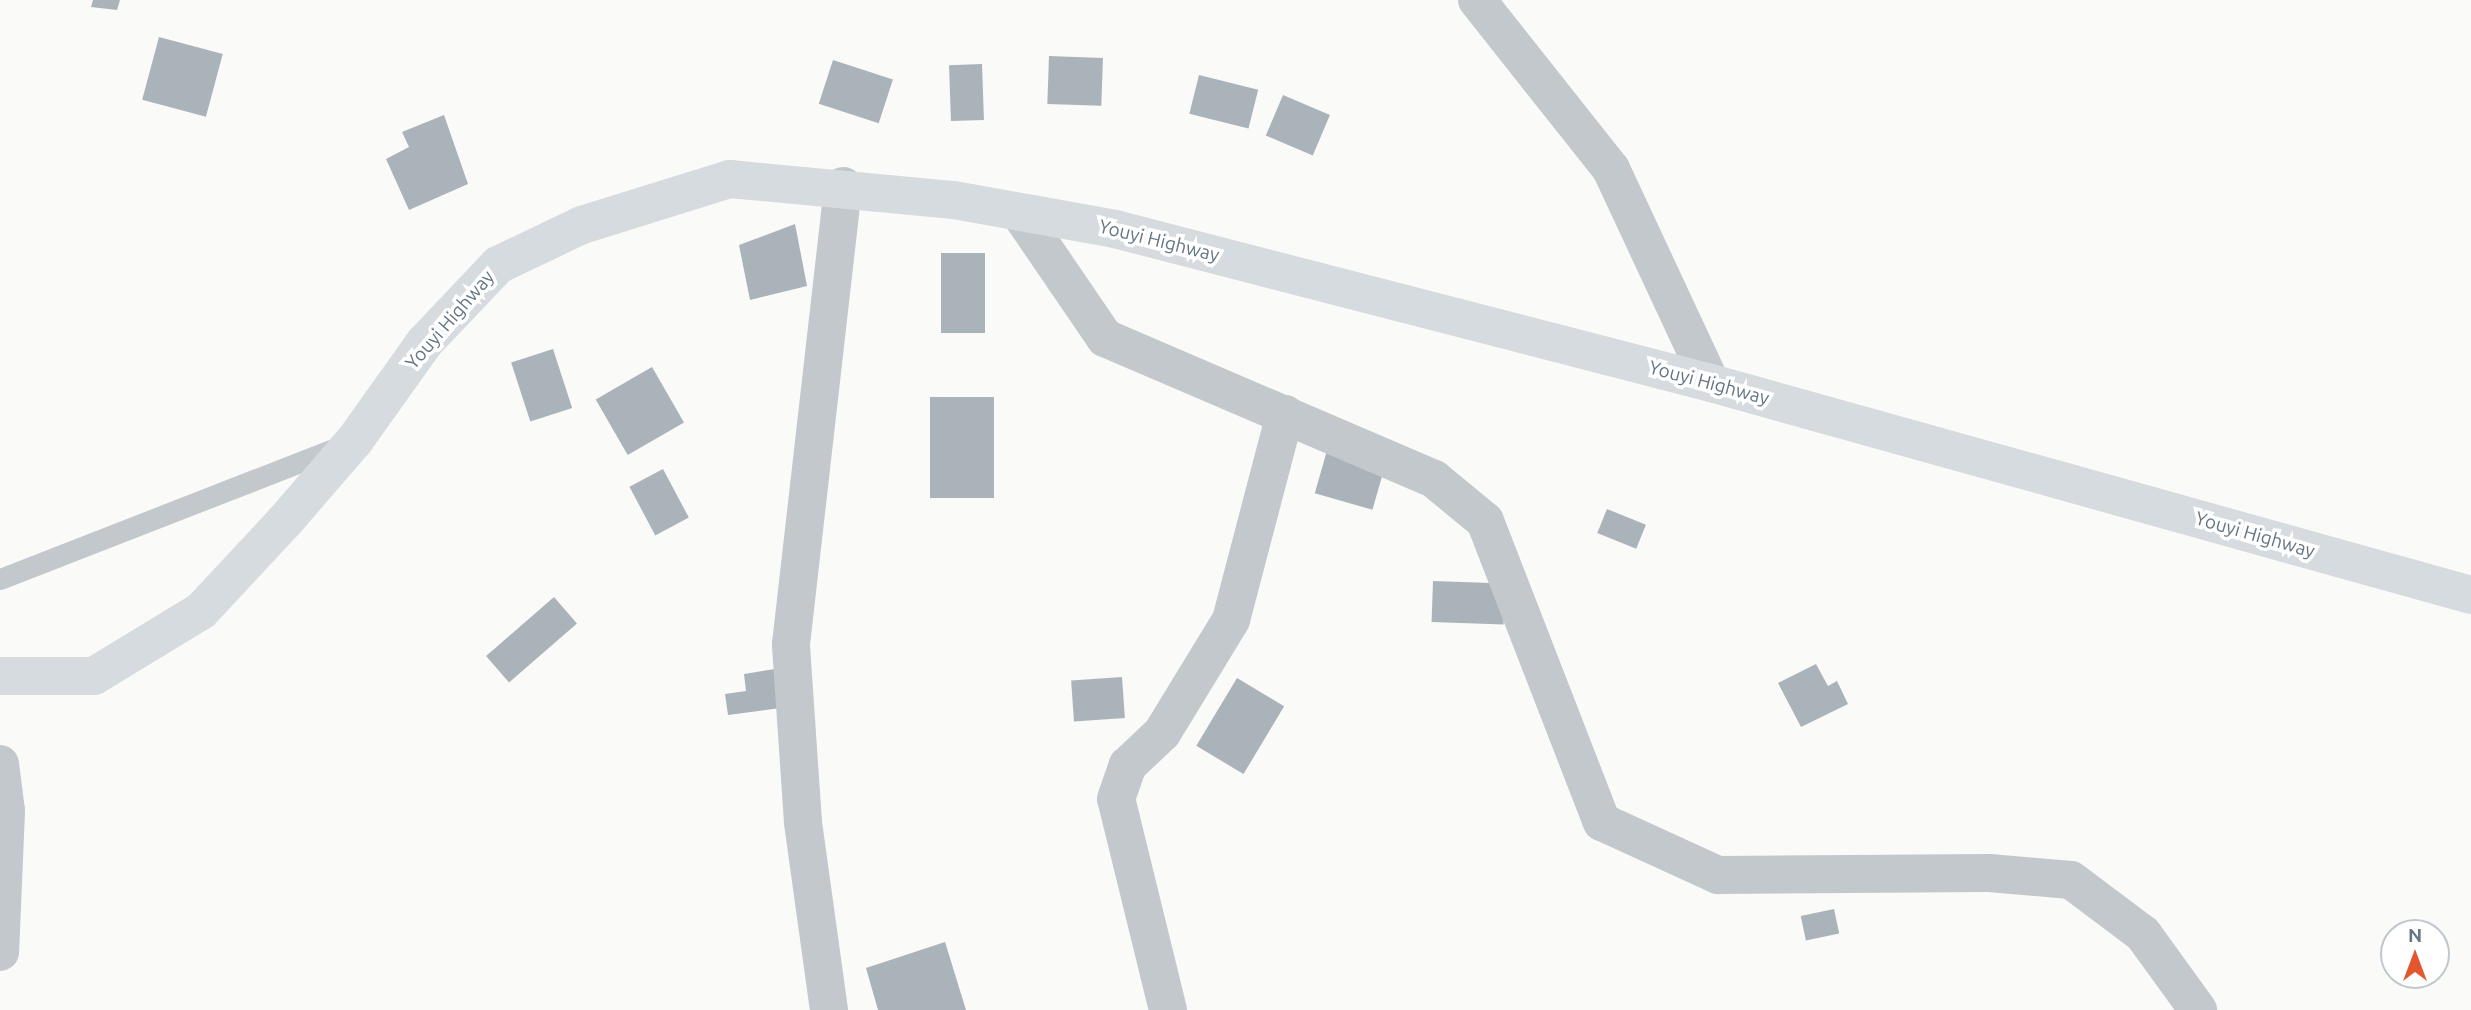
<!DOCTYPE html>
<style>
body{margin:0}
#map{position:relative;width:2471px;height:1010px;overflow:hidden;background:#fafaf8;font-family:Ubuntu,sans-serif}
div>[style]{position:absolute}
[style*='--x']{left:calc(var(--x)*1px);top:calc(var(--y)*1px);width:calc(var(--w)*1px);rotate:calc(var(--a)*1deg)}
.building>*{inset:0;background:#aab3b9;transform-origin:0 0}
.service>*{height:21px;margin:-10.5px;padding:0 10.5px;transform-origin:10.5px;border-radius:10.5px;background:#c3c8cc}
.minor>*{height:38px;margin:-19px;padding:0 19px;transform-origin:19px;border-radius:19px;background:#c3c8cc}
.primary>*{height:38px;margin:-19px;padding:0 19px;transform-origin:19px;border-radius:19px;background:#d6dbdf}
span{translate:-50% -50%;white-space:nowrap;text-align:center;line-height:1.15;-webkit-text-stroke:7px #fff;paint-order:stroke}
.street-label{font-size:19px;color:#657683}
.north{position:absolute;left:2380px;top:919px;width:70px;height:70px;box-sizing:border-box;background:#fff;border:2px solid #c1c8cd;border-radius:50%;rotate:0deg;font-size:19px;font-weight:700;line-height:28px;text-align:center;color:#657683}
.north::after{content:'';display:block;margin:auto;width:24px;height:32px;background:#e4572e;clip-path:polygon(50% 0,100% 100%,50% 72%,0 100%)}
</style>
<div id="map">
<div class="building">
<div style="clip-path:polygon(93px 0,120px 0,117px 10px,91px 7px)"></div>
<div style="left:159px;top:37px;width:66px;height:65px;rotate:15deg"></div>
<div style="left:1049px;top:56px;width:54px;height:48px;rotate:2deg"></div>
<div style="left:833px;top:60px;width:63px;height:46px;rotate:18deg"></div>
<div style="left:982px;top:64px;width:56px;height:33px;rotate:88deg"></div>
<div style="left:1199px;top:75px;width:61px;height:40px;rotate:14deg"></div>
<div style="left:1283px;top:95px;width:51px;height:44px;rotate:23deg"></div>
<div style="clip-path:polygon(444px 115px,468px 184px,409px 210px,386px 159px,409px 147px,402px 132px)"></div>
<div style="clip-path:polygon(795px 224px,807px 286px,750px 300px,739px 245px)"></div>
<div style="left:941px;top:253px;width:44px;height:80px"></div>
<div style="left:553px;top:349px;width:62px;height:44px;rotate:72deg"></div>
<div style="left:652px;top:367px;width:64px;height:65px;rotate:60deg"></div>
<div style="left:930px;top:397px;width:64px;height:101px"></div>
<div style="left:1328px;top:447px;width:60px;height:48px;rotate:16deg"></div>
<div style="left:663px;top:469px;width:55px;height:38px;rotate:62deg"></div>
<div style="left:1607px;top:509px;width:42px;height:26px;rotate:22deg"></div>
<div style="left:1433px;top:581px;width:72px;height:41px;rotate:2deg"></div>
<div style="left:554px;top:597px;width:35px;height:90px;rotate:49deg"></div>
<div style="clip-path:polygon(1816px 664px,1828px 686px,1837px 681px,1848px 704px,1801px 727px,1778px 683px)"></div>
<div style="clip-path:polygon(775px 669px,780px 708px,728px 715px,725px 694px,746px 691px,744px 674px)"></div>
<div style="left:1122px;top:677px;width:41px;height:51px;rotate:86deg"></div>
<div style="left:1237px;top:678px;width:55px;height:79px;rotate:31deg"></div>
<div style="left:1834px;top:909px;width:25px;height:34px;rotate:78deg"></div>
<div style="clip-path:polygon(945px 942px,966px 1010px,878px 1010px,866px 968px)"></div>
</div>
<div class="service">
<div style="--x:0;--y:579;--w:368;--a:-21.3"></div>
</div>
<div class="minor">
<div style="--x:1477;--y:0;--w:216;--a:51.6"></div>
<div style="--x:1611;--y:169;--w:236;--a:65"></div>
<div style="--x:1019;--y:212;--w:153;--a:55.7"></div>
<div style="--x:1105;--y:338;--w:358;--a:23.2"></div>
<div style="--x:1434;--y:479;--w:66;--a:39.5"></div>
<div style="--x:1485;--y:521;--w:323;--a:68.8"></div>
<div style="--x:1602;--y:822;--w:128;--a:24.6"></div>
<div style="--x:1718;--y:875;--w:271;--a:-0.4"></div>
<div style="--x:1989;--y:873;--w:82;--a:4.9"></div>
<div style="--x:2071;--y:880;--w:90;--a:36.9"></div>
<div style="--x:2143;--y:934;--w:94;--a:54.1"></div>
<div style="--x:0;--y:764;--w:47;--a:82.7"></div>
<div style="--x:6;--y:811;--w:141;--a:92.4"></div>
<div style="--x:829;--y:1010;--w:190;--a:-97.9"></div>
<div style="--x:803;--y:822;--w:178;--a:-93.9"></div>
<div style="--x:791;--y:644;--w:461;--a:-83.5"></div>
<div style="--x:1168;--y:1010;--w:217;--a:-103.8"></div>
<div style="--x:1116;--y:799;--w:36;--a:-71"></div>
<div style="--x:1128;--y:765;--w:47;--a:-43.3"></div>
<div style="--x:1162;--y:733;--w:132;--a:-58.6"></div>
<div style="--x:1231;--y:620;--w:213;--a:-75.3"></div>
</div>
<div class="primary">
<div style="--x:0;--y:676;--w:94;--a:0"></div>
<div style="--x:94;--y:676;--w:125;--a:-31.3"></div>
<div style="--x:201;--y:611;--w:123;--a:-47"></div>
<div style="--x:285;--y:521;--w:107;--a:-49.2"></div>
<div style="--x:355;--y:440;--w:120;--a:-54.5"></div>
<div style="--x:425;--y:342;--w:106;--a:-46.5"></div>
<div style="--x:498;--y:265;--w:93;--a:-25.5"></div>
<div style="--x:582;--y:225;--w:155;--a:-17.3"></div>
<div style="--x:730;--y:179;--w:225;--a:5.4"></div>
<div style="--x:954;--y:200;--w:164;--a:10.2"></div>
<div style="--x:1115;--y:229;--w:616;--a:14.49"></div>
<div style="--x:1711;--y:383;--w:789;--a:15.59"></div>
</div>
<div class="street-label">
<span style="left:1159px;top:241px;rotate:14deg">Youyi Highway</span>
<span style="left:450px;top:320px;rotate:-49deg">Youyi Highway</span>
<span style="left:1709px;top:383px;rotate:15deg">Youyi Highway</span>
<span style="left:2255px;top:535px;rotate:16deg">Youyi Highway</span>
</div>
<div class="north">N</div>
</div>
